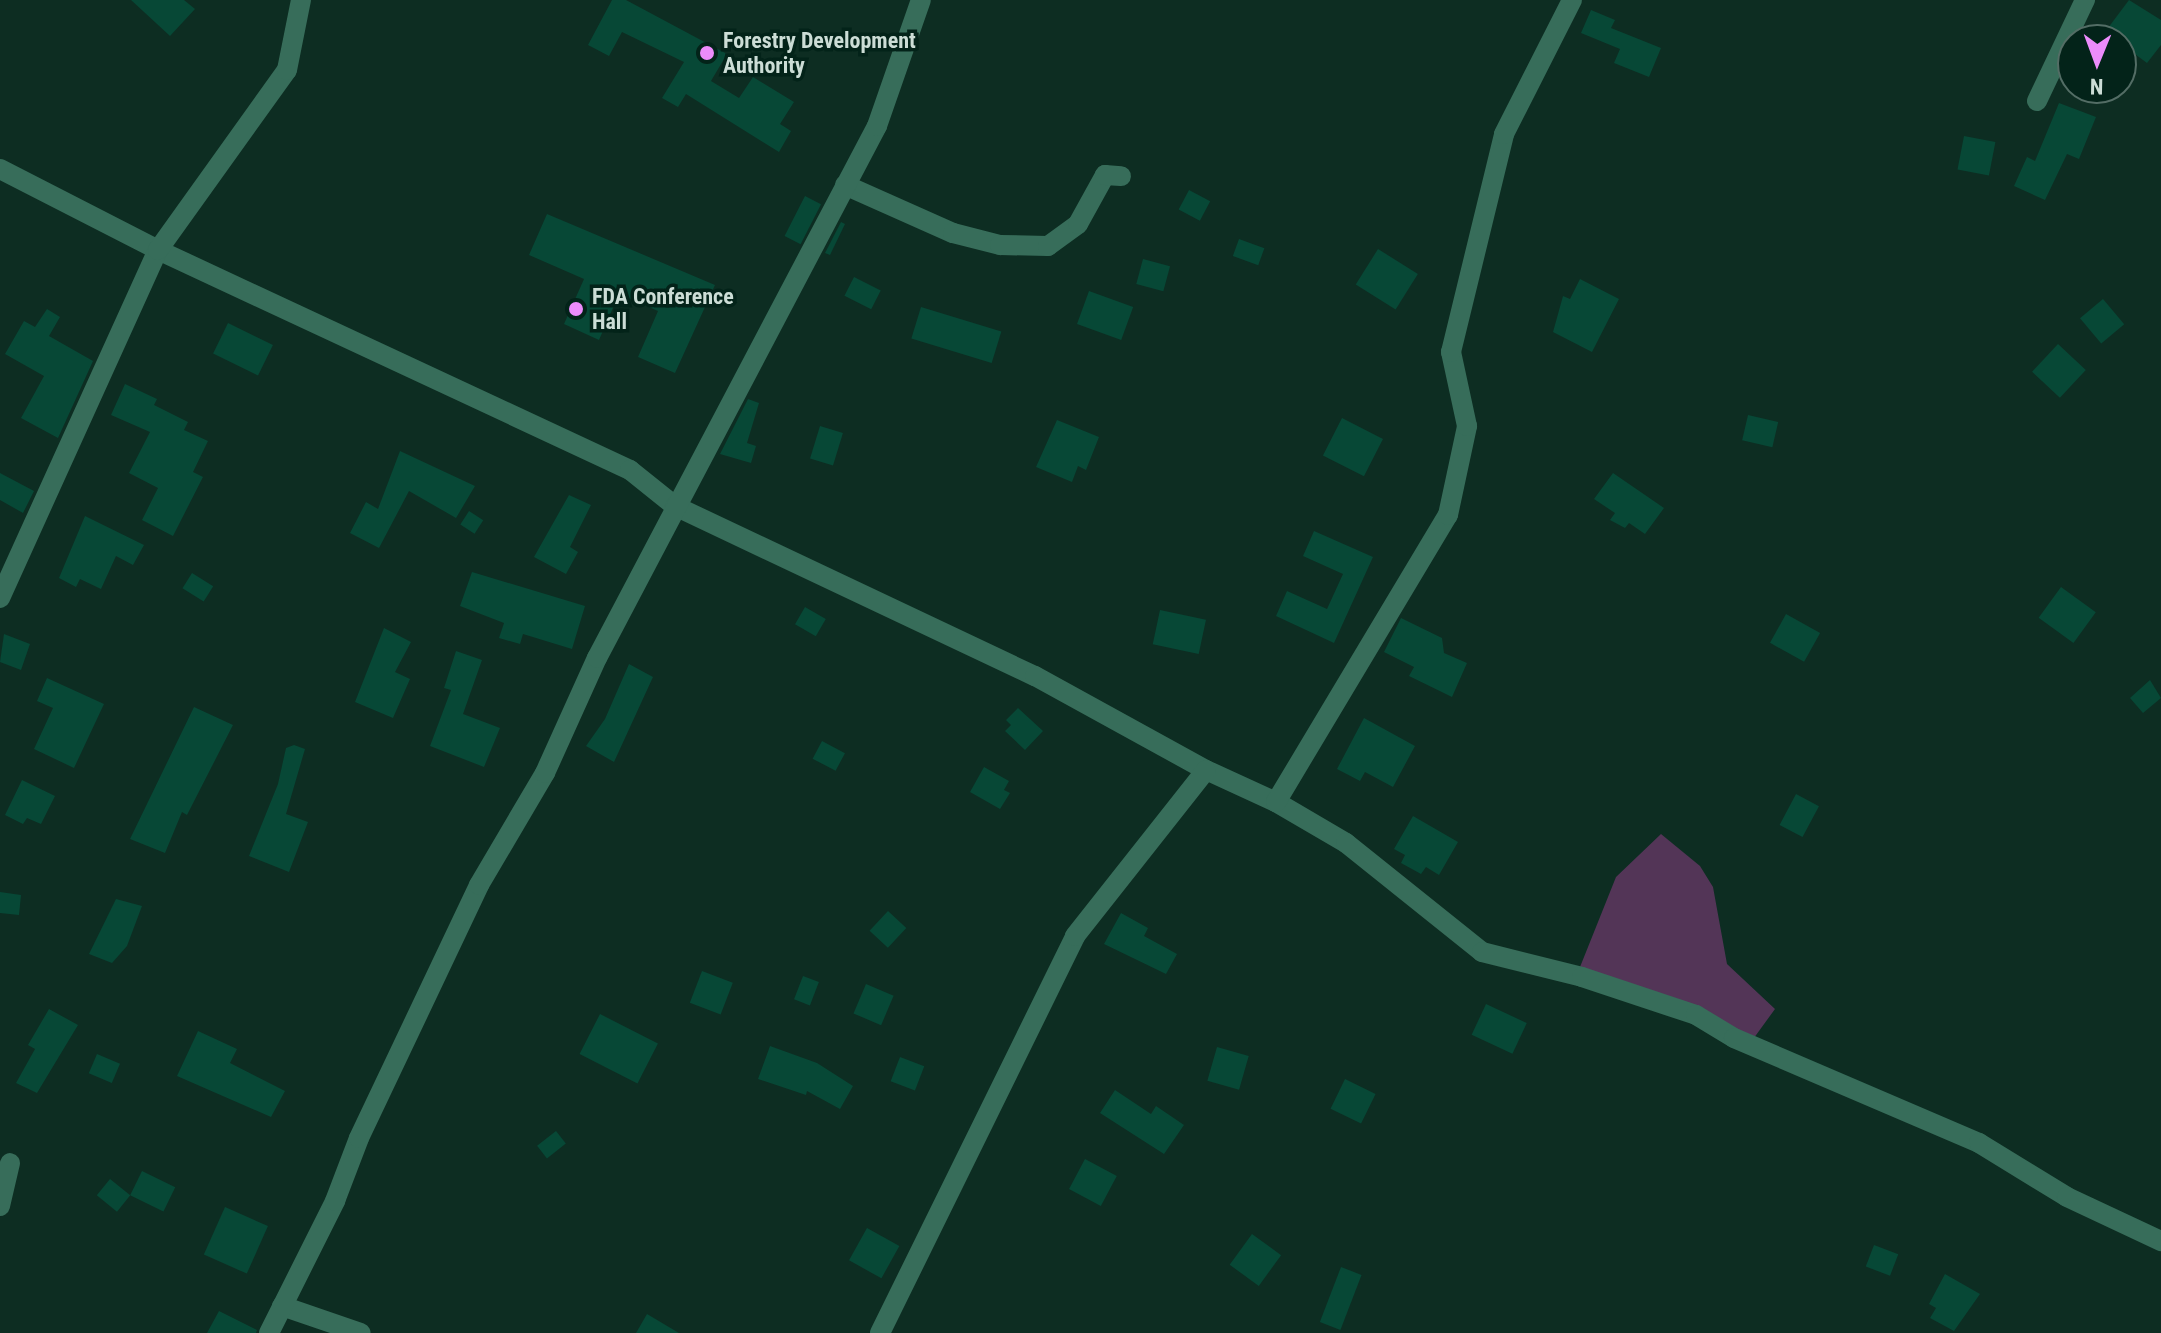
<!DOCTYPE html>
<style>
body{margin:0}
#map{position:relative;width:2161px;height:1333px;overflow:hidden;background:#0d2d22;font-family:"Roboto Condensed",sans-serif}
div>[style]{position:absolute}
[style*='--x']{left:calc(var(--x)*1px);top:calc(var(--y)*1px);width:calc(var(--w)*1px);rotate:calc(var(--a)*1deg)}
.green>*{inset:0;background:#533557}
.building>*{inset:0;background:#074836;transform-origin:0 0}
.street>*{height:20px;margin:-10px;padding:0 10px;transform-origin:10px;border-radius:10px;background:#376d5a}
.dots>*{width:22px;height:22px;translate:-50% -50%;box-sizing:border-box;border:4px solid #032319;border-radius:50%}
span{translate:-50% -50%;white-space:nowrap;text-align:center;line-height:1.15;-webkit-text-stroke:7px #032319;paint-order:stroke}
.poi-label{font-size:22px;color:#ccddd6;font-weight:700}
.left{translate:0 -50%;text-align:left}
.north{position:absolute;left:2057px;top:24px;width:80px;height:80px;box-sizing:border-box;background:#032319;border:2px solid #536d65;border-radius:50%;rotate:181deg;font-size:22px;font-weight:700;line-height:32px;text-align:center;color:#ccddd6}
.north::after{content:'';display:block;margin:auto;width:28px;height:36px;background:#ec8cfb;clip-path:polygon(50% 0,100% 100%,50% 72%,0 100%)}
</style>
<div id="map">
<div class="green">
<div style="clip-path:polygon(1661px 834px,1700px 866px,1713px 887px,1727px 964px,1775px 1009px,1751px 1042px,1580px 967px,1616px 877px)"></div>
</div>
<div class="building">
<div style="clip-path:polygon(131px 0,184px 0,195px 9px,170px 36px)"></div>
<div style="clip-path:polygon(612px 0,626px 0,727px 54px,711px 81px,739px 98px,753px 77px,794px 102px,780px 124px,791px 131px,779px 152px,686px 94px,678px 107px,662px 98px,684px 62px,622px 32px,609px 56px,588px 45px)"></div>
<div style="clip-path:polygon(2129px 0,2161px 20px,2161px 45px,2147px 63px,2105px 32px)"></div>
<div style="clip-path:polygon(1591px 10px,1615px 20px,1611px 28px,1661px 48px,1649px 77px,1614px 63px,1620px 49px,1581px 33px)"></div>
<div style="clip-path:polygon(2059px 103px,2096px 117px,2079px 159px,2067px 154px,2045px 200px,2014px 186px,2027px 157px,2035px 161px)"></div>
<div style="left:1964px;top:136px;width:32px;height:34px;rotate:11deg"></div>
<div style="left:1189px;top:190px;width:24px;height:22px;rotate:28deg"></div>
<div style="left:805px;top:196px;width:18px;height:45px;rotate:27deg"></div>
<div style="clip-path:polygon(547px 214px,715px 285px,675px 373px,638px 357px,658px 311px,619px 294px,599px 340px,564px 324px,584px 279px,529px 255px)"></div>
<div style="clip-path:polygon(841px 222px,845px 224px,830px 255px,825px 253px)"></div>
<div style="left:1239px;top:239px;width:27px;height:18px;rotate:20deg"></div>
<div style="left:1378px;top:249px;width:47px;height:42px;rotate:32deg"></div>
<div style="left:1143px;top:259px;width:28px;height:26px;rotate:15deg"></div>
<div style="left:854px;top:277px;width:30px;height:21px;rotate:27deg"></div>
<div style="clip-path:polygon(1580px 279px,1619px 299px,1592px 352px,1553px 332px,1563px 296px,1570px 299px)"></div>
<div style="left:1089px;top:291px;width:47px;height:35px;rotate:20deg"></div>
<div style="left:2103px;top:299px;width:33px;height:30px;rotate:50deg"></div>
<div style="left:921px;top:307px;width:84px;height:33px;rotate:17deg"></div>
<div style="clip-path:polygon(47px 309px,60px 317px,49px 336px,93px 361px,58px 438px,21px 418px,44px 376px,5px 354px,24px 321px,35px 327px)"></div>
<div style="left:228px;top:323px;width:50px;height:34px;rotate:26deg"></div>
<div style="left:2058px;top:344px;width:38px;height:38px;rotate:43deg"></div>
<div style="clip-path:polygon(125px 384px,157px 399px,154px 405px,188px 422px,184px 430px,208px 441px,193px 472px,203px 477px,173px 536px,142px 520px,158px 488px,129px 473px,150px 432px,111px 415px)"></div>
<div style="clip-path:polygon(748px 399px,759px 403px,747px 443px,756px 446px,751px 463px,720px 454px)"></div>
<div style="left:1748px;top:415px;width:31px;height:26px;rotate:13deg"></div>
<div style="left:1342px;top:418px;width:46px;height:42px;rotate:27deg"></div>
<div style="clip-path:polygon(1057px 420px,1099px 437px,1086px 470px,1078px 466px,1072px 482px,1036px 467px)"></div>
<div style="left:820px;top:426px;width:24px;height:34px;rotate:17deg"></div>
<div style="clip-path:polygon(400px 451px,475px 486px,456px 518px,409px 491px,379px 548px,350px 533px,366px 502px,378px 509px)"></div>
<div style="clip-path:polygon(0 473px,34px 491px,23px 513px,0 500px)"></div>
<div style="clip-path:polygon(1613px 473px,1664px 508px,1645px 534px,1629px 523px,1625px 528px,1610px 520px,1615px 513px,1594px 499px)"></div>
<div style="clip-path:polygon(569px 495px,591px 505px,570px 547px,578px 552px,566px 574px,534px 557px)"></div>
<div style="left:469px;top:511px;width:17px;height:16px;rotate:33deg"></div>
<div style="clip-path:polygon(85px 516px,144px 545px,133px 565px,116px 556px,101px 589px,80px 579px,76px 587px,59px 578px)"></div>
<div style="clip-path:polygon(1314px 531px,1373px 557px,1334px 643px,1276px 616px,1287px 591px,1327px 609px,1343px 574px,1303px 556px)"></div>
<div style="clip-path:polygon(472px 572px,585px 606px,572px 649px,523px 634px,520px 644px,499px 638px,504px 623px,460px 606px)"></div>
<div style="left:192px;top:573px;width:25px;height:18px;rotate:32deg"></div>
<div style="left:2061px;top:587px;width:43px;height:38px;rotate:36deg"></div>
<div style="left:805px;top:607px;width:24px;height:20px;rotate:30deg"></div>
<div style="left:1160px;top:610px;width:47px;height:35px;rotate:12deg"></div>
<div style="left:1786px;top:614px;width:39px;height:33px;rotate:29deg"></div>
<div style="clip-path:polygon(1401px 618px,1442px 638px,1444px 653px,1467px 663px,1452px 697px,1409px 676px,1414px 667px,1384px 652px)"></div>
<div style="clip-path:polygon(384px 628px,411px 642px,395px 672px,410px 679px,393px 718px,355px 702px)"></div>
<div style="clip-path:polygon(4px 634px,30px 644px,21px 670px,0 662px)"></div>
<div style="clip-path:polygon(456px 651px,482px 660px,463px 714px,500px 728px,484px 767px,430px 746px,451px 690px,444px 688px)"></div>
<div style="clip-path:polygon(629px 664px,653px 677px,614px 762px,586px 746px,605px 719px)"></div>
<div style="clip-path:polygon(47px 678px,104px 704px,74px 768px,34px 749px,53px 708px,37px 701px)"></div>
<div style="clip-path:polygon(2150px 680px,2161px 698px,2143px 713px,2130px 698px)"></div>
<div style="clip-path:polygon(194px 707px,233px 725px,187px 815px,182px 812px,165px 853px,130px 839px)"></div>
<div style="clip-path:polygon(1018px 708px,1043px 731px,1025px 750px,1005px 731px,1011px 725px,1006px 720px)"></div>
<div style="clip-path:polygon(1364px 718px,1415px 746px,1393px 787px,1365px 772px,1360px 781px,1337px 769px)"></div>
<div style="left:822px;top:741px;width:26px;height:20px;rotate:28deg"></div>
<div style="clip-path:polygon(294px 745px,305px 749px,286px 814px,308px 822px,289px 872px,249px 856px,278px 784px,286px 748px)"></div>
<div style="clip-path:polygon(984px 767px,1009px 781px,1004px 790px,1010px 793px,1000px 809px,970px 792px)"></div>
<div style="clip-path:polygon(22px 780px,55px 796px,41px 824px,27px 818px,23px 824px,5px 815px)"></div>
<div style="left:1796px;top:794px;width:26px;height:35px;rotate:28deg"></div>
<div style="clip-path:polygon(1413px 816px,1458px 842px,1439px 875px,1426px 867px,1421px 874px,1401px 863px,1405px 855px,1394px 849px)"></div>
<div style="clip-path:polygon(0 892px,21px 895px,19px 915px,0 913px)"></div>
<div style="clip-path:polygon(116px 899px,142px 906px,127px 946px,112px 963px,89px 954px)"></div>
<div style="left:888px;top:911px;width:25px;height:27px;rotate:43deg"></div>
<div style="clip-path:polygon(1121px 913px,1148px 928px,1144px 936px,1177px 954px,1166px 974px,1104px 944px)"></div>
<div style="left:702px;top:971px;width:33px;height:34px;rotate:21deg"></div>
<div style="left:803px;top:976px;width:17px;height:25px;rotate:21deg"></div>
<div style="left:866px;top:984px;width:30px;height:32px;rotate:23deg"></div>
<div style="left:1486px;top:1004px;width:45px;height:34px;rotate:25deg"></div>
<div style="clip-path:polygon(49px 1009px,78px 1025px,37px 1093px,16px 1083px,35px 1049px,28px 1045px)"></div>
<div style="left:600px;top:1014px;width:65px;height:45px;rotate:27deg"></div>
<div style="clip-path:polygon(198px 1031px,237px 1049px,230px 1063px,285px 1091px,271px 1117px,177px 1076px)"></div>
<div style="clip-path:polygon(770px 1046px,817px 1063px,853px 1086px,840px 1109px,807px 1091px,806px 1095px,758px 1079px)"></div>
<div style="left:1217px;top:1047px;width:33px;height:35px;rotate:16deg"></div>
<div style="left:97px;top:1054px;width:25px;height:21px;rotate:23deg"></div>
<div style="left:900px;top:1057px;width:26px;height:26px;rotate:21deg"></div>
<div style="left:1345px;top:1079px;width:34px;height:33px;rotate:26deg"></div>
<div style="clip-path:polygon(1115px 1090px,1151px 1114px,1156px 1106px,1184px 1125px,1164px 1154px,1100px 1113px)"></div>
<div style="left:556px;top:1131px;width:16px;height:24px;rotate:52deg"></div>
<div style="left:1085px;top:1159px;width:36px;height:34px;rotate:28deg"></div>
<div style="left:142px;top:1171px;width:37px;height:27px;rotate:26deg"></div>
<div style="left:110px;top:1179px;width:26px;height:21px;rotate:39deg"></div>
<div style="left:225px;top:1207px;width:47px;height:52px;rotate:24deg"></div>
<div style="left:867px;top:1228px;width:37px;height:37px;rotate:29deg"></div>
<div style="left:1252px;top:1234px;width:36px;height:38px;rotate:36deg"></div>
<div style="left:1874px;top:1245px;width:26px;height:23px;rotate:21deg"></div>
<div style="left:1341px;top:1267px;width:22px;height:59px;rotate:21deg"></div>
<div style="clip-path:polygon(1945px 1274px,1980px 1294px,1954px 1331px,1930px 1318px,1936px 1308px,1929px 1304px)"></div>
<div style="clip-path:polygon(219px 1311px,257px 1330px,256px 1333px,207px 1333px)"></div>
<div style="clip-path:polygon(647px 1314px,679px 1333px,636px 1333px)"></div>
</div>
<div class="street">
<div style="--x:2037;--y:101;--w:112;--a:-64.6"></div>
<div style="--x:0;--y:169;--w:178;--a:27.1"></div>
<div style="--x:158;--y:250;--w:521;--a:24.99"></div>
<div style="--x:630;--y:470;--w:58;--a:38.7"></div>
<div style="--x:675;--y:506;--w:398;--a:25.3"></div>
<div style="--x:1035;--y:676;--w:195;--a:28.8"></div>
<div style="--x:1206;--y:770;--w:77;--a:24.6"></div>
<div style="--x:1276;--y:802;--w:81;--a:30.4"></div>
<div style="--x:1346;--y:843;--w:174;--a:38.7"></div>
<div style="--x:1482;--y:952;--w:103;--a:14"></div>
<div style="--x:1582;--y:977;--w:120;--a:18.4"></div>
<div style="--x:1696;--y:1015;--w:44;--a:31.2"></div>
<div style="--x:1734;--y:1038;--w:267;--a:23.2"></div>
<div style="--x:1979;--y:1143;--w:103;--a:31.5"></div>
<div style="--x:2067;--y:1197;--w:104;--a:25.1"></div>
<div style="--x:845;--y:185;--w:118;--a:24"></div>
<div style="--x:953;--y:233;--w:49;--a:14.3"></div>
<div style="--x:1000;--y:245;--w:48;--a:1.2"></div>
<div style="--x:1048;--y:246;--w:37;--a:-36"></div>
<div style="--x:1078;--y:224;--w:56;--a:-61.1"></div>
<div style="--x:1105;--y:175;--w:16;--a:4"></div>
<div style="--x:0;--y:598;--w:382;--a:-65.6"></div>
<div style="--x:158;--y:250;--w:221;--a:-54.4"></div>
<div style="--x:287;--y:70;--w:71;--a:-78.7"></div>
<div style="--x:1276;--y:802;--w:335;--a:-59.1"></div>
<div style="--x:1448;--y:515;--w:91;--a:-77.9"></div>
<div style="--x:1467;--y:426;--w:76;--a:-102.2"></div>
<div style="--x:1451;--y:352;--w:224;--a:-76.3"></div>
<div style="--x:1504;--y:134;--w:150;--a:-63.1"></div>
<div style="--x:0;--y:1206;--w:44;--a:-76.9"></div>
<div style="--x:282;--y:1306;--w:83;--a:18.9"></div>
<div style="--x:269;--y:1333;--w:148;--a:-63.4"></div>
<div style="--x:335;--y:1201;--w:67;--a:-69.1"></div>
<div style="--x:359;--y:1138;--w:280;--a:-64.6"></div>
<div style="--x:479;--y:885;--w:130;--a:-59.5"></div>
<div style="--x:545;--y:773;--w:126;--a:-65.7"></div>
<div style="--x:597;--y:658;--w:601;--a:-62.24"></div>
<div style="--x:877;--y:126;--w:133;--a:-70.8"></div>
<div style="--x:880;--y:1333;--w:442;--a:-63.8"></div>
<div style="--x:1075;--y:936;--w:211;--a:-51.7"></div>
</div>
<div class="dots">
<div style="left:707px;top:53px;background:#ec8cfb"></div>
<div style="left:576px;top:309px;background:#ec8cfb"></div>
</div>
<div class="poi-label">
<span class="left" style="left:723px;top:53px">Forestry Development<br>Authority</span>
<span class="left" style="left:592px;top:309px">FDA Conference<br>Hall</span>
</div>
<div class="north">N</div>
</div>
